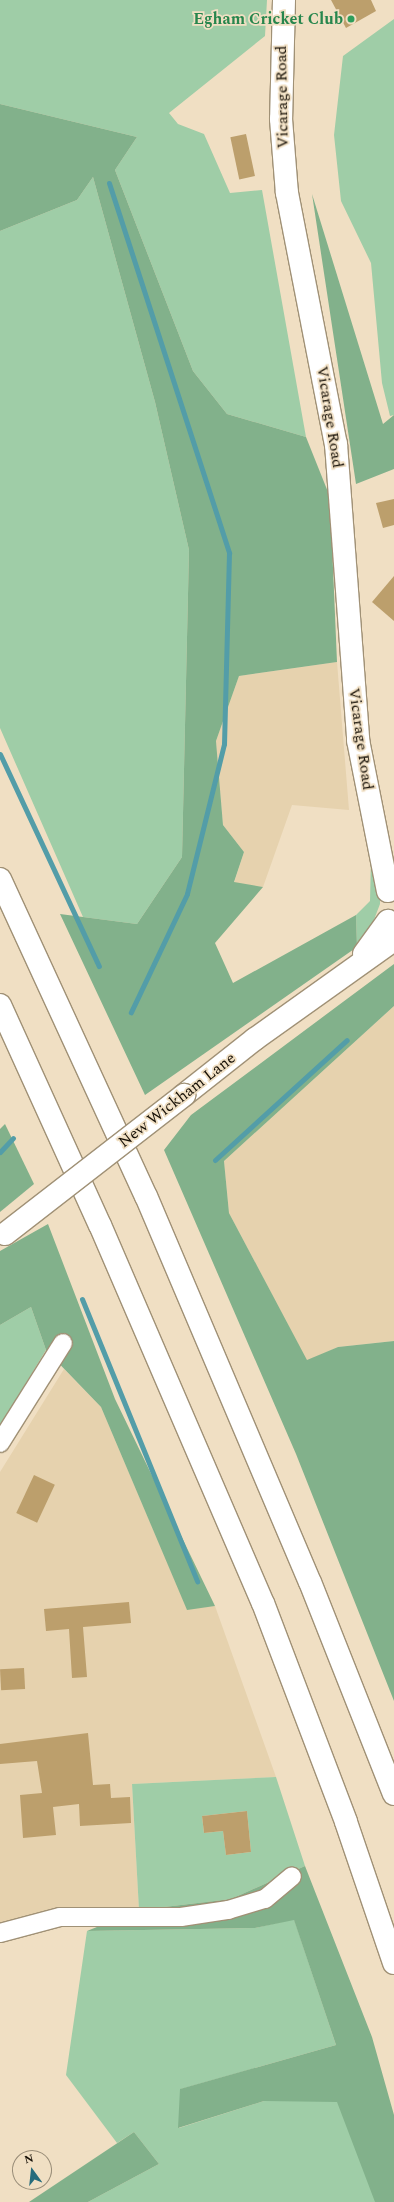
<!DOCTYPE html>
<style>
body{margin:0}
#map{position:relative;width:394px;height:2202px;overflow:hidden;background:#f0dfc3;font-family:Spectral,serif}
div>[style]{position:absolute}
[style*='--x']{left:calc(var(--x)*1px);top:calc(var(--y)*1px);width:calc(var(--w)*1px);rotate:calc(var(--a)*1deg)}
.built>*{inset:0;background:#e6d2ae}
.green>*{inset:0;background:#9fcda7}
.forest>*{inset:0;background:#82b18b}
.stream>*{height:5px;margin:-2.5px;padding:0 2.5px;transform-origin:2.5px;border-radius:2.5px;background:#539da8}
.building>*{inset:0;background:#bc9f6c;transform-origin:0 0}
.roads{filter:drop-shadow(1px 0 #a09176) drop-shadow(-1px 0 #a09176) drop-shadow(0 1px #a09176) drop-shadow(0 -1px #a09176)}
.street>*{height:18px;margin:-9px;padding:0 9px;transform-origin:9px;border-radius:9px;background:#fff}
.secondary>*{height:22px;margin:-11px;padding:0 11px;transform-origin:11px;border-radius:11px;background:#fff}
.highway>*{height:22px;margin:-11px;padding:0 11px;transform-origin:11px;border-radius:11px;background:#fff}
.bridges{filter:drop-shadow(1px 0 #a09176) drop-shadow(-1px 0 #a09176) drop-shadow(0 1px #a09176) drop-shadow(0 -1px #a09176)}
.secondary-bridge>*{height:22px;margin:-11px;padding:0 11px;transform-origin:11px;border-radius:11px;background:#fff}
.dots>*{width:11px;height:11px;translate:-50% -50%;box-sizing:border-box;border:2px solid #f0dfc3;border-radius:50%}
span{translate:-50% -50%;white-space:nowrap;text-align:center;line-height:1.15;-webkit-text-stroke:3.5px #f0dfc3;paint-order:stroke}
.leisure-label{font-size:16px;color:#27864d;font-weight:700}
.right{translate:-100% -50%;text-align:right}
.street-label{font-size:16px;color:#150f06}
.north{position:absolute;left:12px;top:2150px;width:40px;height:40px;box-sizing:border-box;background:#f0dfc3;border:1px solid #988c77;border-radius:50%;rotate:345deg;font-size:11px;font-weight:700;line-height:16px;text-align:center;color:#150f06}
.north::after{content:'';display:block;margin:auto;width:14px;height:18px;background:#276c7c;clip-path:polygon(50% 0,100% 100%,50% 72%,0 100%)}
</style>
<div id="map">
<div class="built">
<div style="clip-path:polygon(337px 662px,349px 810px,292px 805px,263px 887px,234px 883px,244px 852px,223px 825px,216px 741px,239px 676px)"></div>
<div style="clip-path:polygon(394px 1006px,394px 1341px,338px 1347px,307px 1361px,229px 1213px,224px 1161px)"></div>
<div style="clip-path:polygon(64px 1369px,101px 1407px,187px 1609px,215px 1606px,276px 1777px,132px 1784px,139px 1910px,0 1925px,0 1472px)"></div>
</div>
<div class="green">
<div style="clip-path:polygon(0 0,267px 0,265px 36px,169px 113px,178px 124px,204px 134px,230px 193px,262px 190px,306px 437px,227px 414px,193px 371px,115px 170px,137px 137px,0 104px)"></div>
<div style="clip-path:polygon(394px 19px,394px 415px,390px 416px,382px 383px,371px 263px,341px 201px,334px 135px,343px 56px)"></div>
<div style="clip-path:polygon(93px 177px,155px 402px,189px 550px,182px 857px,137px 924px,83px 917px,0 728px,0 231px,77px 200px)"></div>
<div style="clip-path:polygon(371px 857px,380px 876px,380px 904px,372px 925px,357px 947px,356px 915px,370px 901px)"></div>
<div style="clip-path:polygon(31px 1307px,46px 1350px,0 1426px,0 1325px)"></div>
<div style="clip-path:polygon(evenodd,276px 1777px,305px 1866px,231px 1899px,139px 1910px,132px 1784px,276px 1777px,247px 1811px,251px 1852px,226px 1855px,223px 1831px,204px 1833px,202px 1816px,247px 1811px)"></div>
<div style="clip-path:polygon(294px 1919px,336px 2045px,181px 2089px,179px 2128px,264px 2101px,341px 2098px,377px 2202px,88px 2202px,159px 2164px,134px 2132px,117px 2143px,66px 2075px,87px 1931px,255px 1928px)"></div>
</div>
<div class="forest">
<div style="clip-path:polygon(0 104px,137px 137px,115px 170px,193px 371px,227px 414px,306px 437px,330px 497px,337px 662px,239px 676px,216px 741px,223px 825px,244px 852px,234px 882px,263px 887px,215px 943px,233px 983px,356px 915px,357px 947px,145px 1095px,60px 914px,137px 924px,182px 857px,189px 550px,155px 402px,93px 177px,77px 200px,0 231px)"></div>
<div style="clip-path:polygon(312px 194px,383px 424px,394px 415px,394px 469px,356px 484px)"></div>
<div style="clip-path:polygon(394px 964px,394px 1006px,224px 1161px,229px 1213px,307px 1360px,338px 1347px,394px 1341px,394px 1701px,296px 1454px,164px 1150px,191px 1115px)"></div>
<div style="clip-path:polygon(5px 1124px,34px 1184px,0 1212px,0 1129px)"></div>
<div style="clip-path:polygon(48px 1224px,115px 1399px,215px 1606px,187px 1610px,101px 1407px,46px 1350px,31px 1307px,0 1325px,0 1251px)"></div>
<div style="clip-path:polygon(305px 1866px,372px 2037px,394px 2115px,394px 2202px,375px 2202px,337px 2102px,264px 2101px,178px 2128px,180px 2089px,336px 2045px,294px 1920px,255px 1928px,87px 1931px,139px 1910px,231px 1899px)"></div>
<div style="clip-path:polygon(134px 2132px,159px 2164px,88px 2202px,29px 2202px)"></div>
</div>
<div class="stream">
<div style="--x:109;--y:183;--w:389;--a:72"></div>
<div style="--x:229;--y:553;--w:191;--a:91.5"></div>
<div style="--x:224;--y:744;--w:154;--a:103.9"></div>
<div style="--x:187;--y:894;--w:131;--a:115.4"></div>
<div style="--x:0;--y:754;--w:234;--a:65"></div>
<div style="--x:0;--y:1152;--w:19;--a:-47"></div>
<div style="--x:215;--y:1160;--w:178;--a:-42.3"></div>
<div style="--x:82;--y:1299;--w:305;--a:67.8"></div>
</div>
<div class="building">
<div style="clip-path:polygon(331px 0,371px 0,376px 11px,346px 28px)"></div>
<div style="left:246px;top:134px;width:43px;height:16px;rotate:78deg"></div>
<div style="clip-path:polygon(394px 499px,394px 525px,383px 528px,376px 503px)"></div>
<div style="clip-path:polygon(394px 576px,394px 621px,372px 602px)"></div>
<div style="left:34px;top:1475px;width:23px;height:42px;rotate:25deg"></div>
<div style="clip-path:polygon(129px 1602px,131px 1623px,83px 1627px,87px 1677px,72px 1678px,69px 1629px,46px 1631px,44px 1609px)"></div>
<div style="left:24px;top:1668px;width:21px;height:24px;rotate:87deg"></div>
<div style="clip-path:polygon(88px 1733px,93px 1785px,110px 1784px,111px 1798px,130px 1797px,131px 1823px,80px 1826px,79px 1804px,53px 1807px,56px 1835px,23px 1838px,20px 1795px,42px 1793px,37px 1761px,0 1764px,0 1744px)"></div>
<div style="clip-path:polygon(247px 1811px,251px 1852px,226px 1855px,223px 1831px,204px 1833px,202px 1816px)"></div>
</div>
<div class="roads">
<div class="street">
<div style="--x:0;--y:1443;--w:118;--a:-57.8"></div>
<div style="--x:0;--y:1933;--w:62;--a:-14.9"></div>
<div style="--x:60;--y:1917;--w:121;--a:0"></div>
<div style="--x:181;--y:1917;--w:48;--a:-8.5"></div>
<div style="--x:228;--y:1910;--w:39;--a:-17"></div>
<div style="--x:265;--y:1899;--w:35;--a:-40"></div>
</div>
<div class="secondary">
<div style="--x:284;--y:0;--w:119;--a:91.4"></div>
<div style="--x:281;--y:119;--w:74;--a:85.4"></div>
<div style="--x:287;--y:193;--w:256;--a:79"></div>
<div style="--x:336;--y:444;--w:297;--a:85.7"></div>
<div style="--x:358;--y:740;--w:154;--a:78.8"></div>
<div style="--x:364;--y:954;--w:41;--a:-54"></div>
<div style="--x:184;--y:1095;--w:90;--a:-38.3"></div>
<div style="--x:255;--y:1039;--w:171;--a:-35.5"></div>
</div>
<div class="highway">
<div style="--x:0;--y:879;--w:349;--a:65.3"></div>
<div style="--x:146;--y:1196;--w:419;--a:67"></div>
<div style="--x:310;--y:1582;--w:228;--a:68.4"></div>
<div style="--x:0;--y:1005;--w:242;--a:65.6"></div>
<div style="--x:100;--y:1225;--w:412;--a:66.7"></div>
<div style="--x:263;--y:1603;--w:234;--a:69.2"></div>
<div style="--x:346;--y:1822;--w:149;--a:71.2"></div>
</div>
</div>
<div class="bridges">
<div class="secondary-bridge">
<div style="--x:5;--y:1234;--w:227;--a:-37.8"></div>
</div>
</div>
<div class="dots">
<div style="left:351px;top:19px;background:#2e9e5b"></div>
</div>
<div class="leisure-label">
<span class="right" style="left:343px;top:19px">Egham Cricket Club</span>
</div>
<div class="street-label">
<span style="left:282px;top:97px;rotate:-91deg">Vicarage Road</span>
<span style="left:330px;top:417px;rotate:81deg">Vicarage Road</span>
<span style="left:361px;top:739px;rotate:82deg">Vicarage Road</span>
<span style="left:177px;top:1100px;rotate:-38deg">New Wickham Lane</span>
</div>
<div class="north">N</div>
</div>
